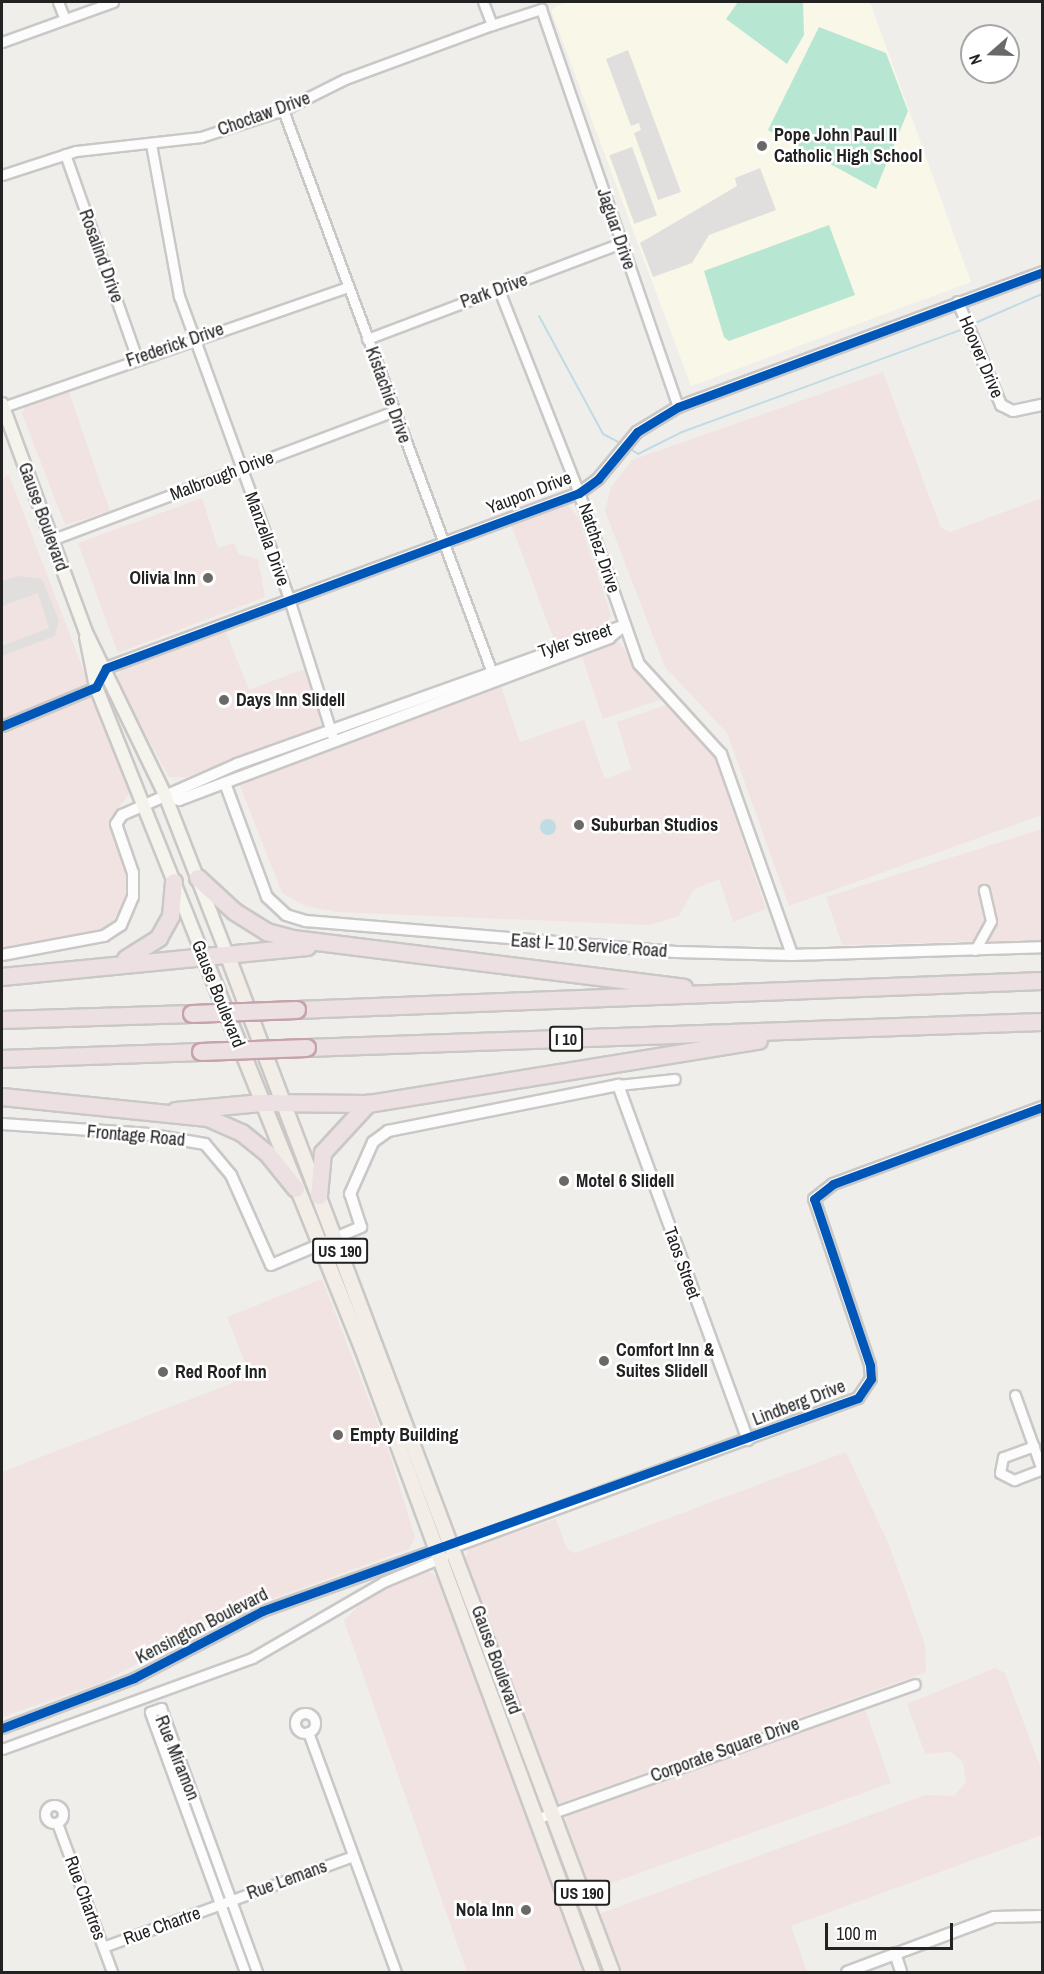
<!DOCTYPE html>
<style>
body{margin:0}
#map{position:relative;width:1044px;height:1974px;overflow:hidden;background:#f0eeeb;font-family:"Archivo Narrow",sans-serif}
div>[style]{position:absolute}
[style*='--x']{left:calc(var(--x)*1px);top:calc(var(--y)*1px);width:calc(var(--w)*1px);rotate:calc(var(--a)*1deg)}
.commercial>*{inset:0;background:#f1e3e1}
.education>*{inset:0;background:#f8f7e8}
.pitch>*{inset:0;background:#b7e6d2}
.parking>*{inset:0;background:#e0dfde;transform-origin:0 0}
.water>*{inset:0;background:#bfdbe3}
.round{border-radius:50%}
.stream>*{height:2px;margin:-1px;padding:0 1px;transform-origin:1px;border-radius:1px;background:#bfdbe3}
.roads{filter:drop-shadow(2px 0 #c9c8c7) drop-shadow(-2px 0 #c9c8c7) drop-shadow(0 2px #c9c8c7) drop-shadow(0 -2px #c9c8c7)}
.minor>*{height:9px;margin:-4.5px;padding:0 4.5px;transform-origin:4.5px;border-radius:4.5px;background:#fdfcfc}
.minor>.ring{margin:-4.5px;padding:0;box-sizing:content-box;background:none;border:9px solid #fdfcfc;border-radius:50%}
.tertiary>*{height:10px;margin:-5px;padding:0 5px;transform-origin:5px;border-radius:5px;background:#fdfcfc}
.secondary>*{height:12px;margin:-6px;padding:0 6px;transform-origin:6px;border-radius:6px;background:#f4f4ed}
.primary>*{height:14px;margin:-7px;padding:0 7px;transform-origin:7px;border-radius:7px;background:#f3ede7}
.motorway>*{height:16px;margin:-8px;padding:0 8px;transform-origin:8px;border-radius:8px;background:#ece0e2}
.bridges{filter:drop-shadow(2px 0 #c5a2ac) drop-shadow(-2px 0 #c5a2ac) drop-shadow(0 2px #c5a2ac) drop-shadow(0 -2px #c5a2ac)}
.motorway-bridge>*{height:16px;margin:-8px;padding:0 8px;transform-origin:8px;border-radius:8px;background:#ece0e2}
.cycleway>*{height:9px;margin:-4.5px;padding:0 4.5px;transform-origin:4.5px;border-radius:4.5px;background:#0057b8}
.dots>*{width:16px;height:16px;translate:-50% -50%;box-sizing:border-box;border:3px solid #fff;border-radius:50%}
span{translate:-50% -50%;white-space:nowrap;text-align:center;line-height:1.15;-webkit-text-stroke:5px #fff;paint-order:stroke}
.shield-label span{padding:2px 4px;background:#fff;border:2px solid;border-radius:4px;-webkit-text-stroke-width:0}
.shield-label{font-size:16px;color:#222;font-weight:700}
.street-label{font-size:18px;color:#222}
.poi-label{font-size:18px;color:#222;font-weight:700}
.left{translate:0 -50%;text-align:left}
.right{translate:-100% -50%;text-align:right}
.frame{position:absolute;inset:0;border:3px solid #222;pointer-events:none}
.north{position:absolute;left:960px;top:24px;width:60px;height:60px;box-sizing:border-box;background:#fff;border:2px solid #a7a7a7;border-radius:50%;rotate:250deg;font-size:16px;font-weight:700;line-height:24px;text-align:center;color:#222}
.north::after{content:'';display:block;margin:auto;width:21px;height:27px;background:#6a6968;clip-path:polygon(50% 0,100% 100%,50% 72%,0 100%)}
.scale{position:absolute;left:825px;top:1923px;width:128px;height:27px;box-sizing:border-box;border:3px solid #222;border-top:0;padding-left:8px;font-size:18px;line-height:21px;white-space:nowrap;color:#222;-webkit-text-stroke:4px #fff;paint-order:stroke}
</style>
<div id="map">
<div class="commercial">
<div style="clip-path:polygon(883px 372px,941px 528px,950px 532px,1042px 498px,1042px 815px,789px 906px,727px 733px,665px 667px,605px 511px,611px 487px,632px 460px)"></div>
<div style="clip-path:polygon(68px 389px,110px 511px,65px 525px,22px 414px,25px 406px)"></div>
<div style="clip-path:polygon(9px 475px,130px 792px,110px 819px,127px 881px,124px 904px,111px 924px,91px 933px,2px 948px,2px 478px)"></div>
<div style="clip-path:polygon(202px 498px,218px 548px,234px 543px,239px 554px,258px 559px,265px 597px,118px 653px,78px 543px)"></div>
<div style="clip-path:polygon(567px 504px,578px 517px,611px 615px,608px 622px,555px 643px,511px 524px)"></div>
<div style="clip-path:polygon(226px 632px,249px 690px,304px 669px,326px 727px,186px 777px,169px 777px,115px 679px,123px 668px)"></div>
<div style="clip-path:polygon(618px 641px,662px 699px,603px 719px,581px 654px)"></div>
<div style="clip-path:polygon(501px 686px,520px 742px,584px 720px,605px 779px,631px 769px,617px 722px,668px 704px,713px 752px,766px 909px,733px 922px,719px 879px,694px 889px,679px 916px,650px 925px,337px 912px,305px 906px,282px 893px,238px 781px)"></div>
<div style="clip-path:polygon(1042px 829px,1042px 940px,842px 945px,826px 897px)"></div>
<div style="clip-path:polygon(322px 1279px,391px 1458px,415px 1538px,409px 1549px,250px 1607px,98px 1684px,2px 1717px,2px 1472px,250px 1376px,227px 1317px)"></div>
<div style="clip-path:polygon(846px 1452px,889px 1545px,925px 1644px,926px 1672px,557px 1804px,480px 1602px,465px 1558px,469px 1548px,556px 1519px,567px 1549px,575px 1553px)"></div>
<div style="clip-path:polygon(428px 1571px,442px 1579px,585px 1972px,467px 1972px,344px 1621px,367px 1597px)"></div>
<div style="clip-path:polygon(995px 1668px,1005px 1673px,1042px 1771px,1042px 1835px,791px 1926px,807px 1972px,618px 1972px,596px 1915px,925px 1795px,954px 1796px,966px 1782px,963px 1762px,951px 1752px,925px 1754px,907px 1704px)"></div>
<div style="clip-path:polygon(865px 1709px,891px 1783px,592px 1890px,584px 1883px,564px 1824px,568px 1814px)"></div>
</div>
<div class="education">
<div style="clip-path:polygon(565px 2px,870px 2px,971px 282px,691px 386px,551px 10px)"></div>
</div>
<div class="pitch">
<div style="clip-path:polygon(738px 2px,803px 2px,804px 35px,787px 64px,726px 19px)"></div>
<div style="clip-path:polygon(819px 27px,886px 53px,908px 111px,876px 189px,768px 130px)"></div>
<div style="clip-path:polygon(829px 225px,855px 295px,729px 341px,724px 337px,704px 271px)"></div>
</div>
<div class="parking">
<div style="clip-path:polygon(628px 50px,681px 192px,658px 200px,634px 133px,641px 130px,639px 123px,631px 126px,606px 59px)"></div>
<div style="left:632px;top:147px;width:73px;height:24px;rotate:70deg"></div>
<div style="clip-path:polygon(760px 168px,776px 210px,709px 235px,692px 263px,653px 277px,640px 243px,737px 186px,735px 178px)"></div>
<div style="clip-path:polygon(17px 576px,42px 579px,59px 620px,55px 636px,2px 656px,2px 646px,49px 628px,38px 593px,2px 606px,2px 581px)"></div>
</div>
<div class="water">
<div class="round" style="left:540px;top:819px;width:16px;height:16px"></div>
</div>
<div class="stream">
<div style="--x:539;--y:316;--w:134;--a:61.5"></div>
<div style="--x:603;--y:434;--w:17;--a:28"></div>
<div style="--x:975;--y:323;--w:73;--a:-23.4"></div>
<div style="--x:632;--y:450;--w:7;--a:34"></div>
<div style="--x:638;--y:454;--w:49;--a:-26.6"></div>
<div style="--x:682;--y:432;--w:297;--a:-20.1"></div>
</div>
<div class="roads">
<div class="minor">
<div style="--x:58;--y:2;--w:18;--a:68"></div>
<div style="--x:492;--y:25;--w:52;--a:-18.1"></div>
<div style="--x:541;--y:9;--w:421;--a:71"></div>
<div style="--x:2;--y:42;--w:118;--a:-19.8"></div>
<div style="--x:283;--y:110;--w:606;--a:69.62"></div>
<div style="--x:151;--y:144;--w:155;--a:79.6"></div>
<div style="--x:179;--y:296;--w:322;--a:70"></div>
<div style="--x:289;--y:599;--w:149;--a:72.4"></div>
<div style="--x:65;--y:154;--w:216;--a:70.6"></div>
<div style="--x:2;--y:175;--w:78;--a:-18"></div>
<div style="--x:76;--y:151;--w:126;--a:-6.4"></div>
<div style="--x:201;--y:137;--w:86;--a:-18.2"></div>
<div style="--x:283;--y:110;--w:69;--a:-26.6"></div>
<div style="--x:345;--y:79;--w:157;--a:-20.2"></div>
<div style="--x:492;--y:25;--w:25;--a:-111"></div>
<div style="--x:499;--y:290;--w:218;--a:68.5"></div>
<div style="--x:367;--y:339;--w:272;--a:-20.7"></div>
<div style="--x:3;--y:407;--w:365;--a:-19.2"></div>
<div style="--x:51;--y:540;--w:366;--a:-20.6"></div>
<div style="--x:2;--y:726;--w:102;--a:-22.5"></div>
<div style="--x:975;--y:950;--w:33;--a:-61"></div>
<div style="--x:991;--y:921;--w:32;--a:-103"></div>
<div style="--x:618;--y:1085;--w:57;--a:-6"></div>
<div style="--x:1015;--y:1395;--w:80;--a:70.2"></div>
<div style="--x:1034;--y:1446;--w:33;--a:160"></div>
<div style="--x:1003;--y:1457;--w:16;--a:101"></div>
<div style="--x:1000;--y:1473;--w:16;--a:27"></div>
<div style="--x:1014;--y:1480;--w:30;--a:-21"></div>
<div class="ring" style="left:295px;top:1713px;width:11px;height:11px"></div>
<div style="--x:2;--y:1728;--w:141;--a:-20.7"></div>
<div style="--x:134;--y:1678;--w:144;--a:-27.6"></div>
<div style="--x:262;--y:1611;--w:188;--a:-19.6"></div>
<div style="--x:308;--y:1732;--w:256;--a:69.9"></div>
<div style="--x:2;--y:1749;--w:266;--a:-20"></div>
<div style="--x:252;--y:1658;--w:151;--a:-30.1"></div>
<div style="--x:383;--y:1582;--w:65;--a:-22.6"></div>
<div class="ring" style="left:45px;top:1805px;width:9px;height:9px"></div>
<div style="--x:536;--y:1819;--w:402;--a:-19.6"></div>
<div style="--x:57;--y:1823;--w:159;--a:69.7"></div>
<div style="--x:103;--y:1947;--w:266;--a:-20"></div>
<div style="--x:245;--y:1972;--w:277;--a:-110.1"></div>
<div style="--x:150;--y:1712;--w:12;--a:-20"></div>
<div style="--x:161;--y:1708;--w:281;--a:70"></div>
</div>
<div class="tertiary">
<div style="--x:958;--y:302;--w:112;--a:67.3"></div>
<div style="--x:1001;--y:405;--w:13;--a:27"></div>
<div style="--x:1013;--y:411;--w:30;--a:-12"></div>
<div style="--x:579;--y:493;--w:181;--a:70.7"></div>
<div style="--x:639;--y:664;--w:122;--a:47.7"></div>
<div style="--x:721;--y:754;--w:213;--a:70.5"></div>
<div style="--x:102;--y:676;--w:9;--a:-63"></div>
<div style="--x:106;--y:668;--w:504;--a:-20.3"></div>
<div style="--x:579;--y:493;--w:24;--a:-36"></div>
<div style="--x:598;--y:479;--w:61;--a:-50.3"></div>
<div style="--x:637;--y:432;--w:48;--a:-31.4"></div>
<div style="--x:678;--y:407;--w:388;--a:-20.3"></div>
<div style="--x:225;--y:783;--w:121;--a:69.8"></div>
<div style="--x:267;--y:897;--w:26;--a:43"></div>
<div style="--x:286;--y:915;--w:21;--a:17"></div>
<div style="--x:306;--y:921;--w:371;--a:4.8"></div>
<div style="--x:676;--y:952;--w:116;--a:1.5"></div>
<div style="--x:792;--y:955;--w:250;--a:-1.8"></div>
<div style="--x:165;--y:795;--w:15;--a:20"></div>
<div style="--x:179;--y:800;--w:460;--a:-20.6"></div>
<div style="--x:609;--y:638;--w:17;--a:-40"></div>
<div style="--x:2;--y:955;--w:104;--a:-10.6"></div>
<div style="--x:104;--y:936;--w:20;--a:-33"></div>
<div style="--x:121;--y:925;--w:30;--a:-67"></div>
<div style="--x:133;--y:897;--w:24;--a:-90"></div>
<div style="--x:133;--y:873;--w:52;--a:-109.1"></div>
<div style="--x:116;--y:824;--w:11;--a:-56"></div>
<div style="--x:122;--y:815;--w:126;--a:-23.9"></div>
<div style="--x:237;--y:764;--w:412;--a:-19.7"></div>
<div style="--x:2;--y:1124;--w:145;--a:3.9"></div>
<div style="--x:147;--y:1134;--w:59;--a:9.8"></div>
<div style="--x:205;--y:1144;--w:40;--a:50"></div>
<div style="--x:231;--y:1175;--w:98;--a:66"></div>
<div style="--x:271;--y:1265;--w:98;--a:-22.9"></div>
<div style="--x:361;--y:1227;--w:35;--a:-108"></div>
<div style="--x:350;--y:1194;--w:57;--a:-66.1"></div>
<div style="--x:373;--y:1142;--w:19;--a:-36"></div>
<div style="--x:388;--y:1131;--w:235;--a:-11.3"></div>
<div style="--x:618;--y:1085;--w:378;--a:69.9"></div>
<div style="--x:453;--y:1547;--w:432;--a:-20.2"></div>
<div style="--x:858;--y:1398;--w:23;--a:-56"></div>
<div style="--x:871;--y:1379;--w:14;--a:-94"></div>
<div style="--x:870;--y:1365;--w:175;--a:-108.6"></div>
<div style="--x:814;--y:1199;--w:24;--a:-38"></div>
<div style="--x:833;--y:1184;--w:223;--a:-20.2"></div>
<div style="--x:895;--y:1953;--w:20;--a:72"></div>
<div style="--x:847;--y:1972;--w:157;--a:-20.5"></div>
<div style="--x:994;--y:1917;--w:48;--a:-1.2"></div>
</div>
<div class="secondary">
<div style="--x:2;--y:404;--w:241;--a:69.8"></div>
<div style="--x:85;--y:630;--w:183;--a:64.1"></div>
<div style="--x:165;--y:795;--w:171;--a:68.7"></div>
<div style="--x:86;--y:637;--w:51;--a:78.7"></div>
<div style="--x:96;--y:687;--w:291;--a:68.2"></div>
</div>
<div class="primary">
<div style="--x:227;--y:954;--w:1088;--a:69.28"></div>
<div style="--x:204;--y:957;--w:422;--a:68"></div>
<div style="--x:362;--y:1348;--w:665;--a:69.69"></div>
</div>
<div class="motorway">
<div style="--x:198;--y:878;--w:50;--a:42.6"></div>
<div style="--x:235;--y:912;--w:38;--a:32"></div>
<div style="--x:267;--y:932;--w:27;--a:15"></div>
<div style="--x:293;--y:939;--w:394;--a:7.1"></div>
<div style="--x:126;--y:959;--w:39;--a:-32"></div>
<div style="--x:159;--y:938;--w:25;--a:-61"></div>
<div style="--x:171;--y:916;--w:34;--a:-85"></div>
<div style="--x:2;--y:977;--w:307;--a:-5.6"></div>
<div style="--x:297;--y:1010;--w:746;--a:-2.23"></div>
<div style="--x:2;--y:1020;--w:190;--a:-1.8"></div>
<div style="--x:307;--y:1048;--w:735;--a:-2.03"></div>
<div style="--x:2;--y:1059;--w:199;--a:-2"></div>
<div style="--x:2;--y:1097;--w:207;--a:5.8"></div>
<div style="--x:208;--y:1118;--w:37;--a:24"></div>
<div style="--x:242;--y:1133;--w:32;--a:39"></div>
<div style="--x:267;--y:1153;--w:46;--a:51.1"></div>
<div style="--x:176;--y:1111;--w:86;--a:-5.3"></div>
<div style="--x:262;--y:1103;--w:106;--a:0.5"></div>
<div style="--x:368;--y:1104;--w:396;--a:-9.2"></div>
<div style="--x:319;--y:1196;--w:43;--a:-84.7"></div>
<div style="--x:323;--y:1153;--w:67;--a:-47.4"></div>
</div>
</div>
<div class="bridges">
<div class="motorway-bridge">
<div style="--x:192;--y:1014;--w:105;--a:-2.2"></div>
<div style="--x:201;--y:1052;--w:106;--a:-2.2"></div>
</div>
</div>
<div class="cycleway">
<div style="--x:2;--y:726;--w:102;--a:-22.5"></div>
<div style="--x:96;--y:687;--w:21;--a:-62"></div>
<div style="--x:106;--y:668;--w:504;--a:-20.3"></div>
<div style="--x:579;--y:493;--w:24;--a:-36"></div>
<div style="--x:598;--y:479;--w:61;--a:-50.3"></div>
<div style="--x:637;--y:432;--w:48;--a:-31.4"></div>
<div style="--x:678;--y:407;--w:388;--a:-20.3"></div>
<div style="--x:2;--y:1728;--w:141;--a:-20.7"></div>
<div style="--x:134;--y:1678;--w:144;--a:-27.6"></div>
<div style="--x:262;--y:1611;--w:633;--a:-19.67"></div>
<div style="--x:858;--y:1398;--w:23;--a:-56"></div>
<div style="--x:871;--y:1379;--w:14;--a:-94"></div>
<div style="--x:870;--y:1365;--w:175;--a:-108.6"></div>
<div style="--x:814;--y:1199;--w:24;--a:-38"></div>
<div style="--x:833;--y:1184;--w:223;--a:-20.2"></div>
</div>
<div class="dots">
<div style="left:762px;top:146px;background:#6a6968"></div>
<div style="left:208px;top:578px;background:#6a6968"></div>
<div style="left:224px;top:700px;background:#6a6968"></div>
<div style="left:579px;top:825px;background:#6a6968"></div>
<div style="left:564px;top:1181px;background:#6a6968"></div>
<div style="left:604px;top:1361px;background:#6a6968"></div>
<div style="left:163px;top:1372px;background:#6a6968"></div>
<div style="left:338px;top:1435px;background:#6a6968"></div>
<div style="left:526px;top:1910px;background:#6a6968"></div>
</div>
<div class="shield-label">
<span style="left:566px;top:1039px">I 10</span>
<span style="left:340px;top:1251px">US 190</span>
<span style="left:582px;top:1893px">US 190</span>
</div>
<div class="street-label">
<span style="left:264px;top:114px;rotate:-20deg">Choctaw Drive</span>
<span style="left:616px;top:229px;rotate:71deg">Jaguar Drive</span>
<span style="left:101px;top:256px;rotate:70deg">Rosalind Drive</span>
<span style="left:494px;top:291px;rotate:-20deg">Park Drive</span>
<span style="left:175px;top:345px;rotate:-19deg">Frederick Drive</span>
<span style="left:981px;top:357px;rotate:67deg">Hoover Drive</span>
<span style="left:388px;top:395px;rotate:70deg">Kistachie Drive</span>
<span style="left:222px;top:476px;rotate:-21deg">Malbrough Drive</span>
<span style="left:529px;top:493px;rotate:-21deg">Yaupon Drive</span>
<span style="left:43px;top:517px;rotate:70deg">Gause Boulevard</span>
<span style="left:267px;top:539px;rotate:70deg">Manzella Drive</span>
<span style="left:599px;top:548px;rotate:71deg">Natchez Drive</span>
<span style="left:575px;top:641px;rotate:-18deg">Tyler Street</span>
<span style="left:589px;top:946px;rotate:4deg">East I- 10 Service Road</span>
<span style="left:218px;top:994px;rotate:68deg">Gause Boulevard</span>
<span style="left:136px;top:1136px;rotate:5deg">Frontage Road</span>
<span style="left:682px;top:1263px;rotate:70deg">Taos Street</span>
<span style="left:799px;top:1403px;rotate:-21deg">Lindberg Drive</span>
<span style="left:202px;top:1626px;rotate:-27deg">Kensington Boulevard</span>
<span style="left:496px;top:1660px;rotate:70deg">Gause Boulevard</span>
<span style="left:725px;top:1750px;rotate:-20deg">Corporate Square Drive</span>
<span style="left:177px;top:1758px;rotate:68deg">Rue Miramon</span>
<span style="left:287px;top:1880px;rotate:-20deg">Rue Lemans</span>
<span style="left:85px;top:1898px;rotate:70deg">Rue Chartres</span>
<span style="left:162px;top:1926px;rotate:-20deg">Rue Chartre</span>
</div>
<div class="poi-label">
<span class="left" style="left:774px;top:146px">Pope John Paul II<br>Catholic High School</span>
<span class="right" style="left:196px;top:578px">Olivia Inn</span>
<span class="left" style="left:236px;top:700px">Days Inn Slidell</span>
<span class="left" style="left:591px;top:825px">Suburban Studios</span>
<span class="left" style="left:576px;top:1181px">Motel 6 Slidell</span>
<span class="left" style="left:616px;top:1361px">Comfort Inn &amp;<br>Suites Slidell</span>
<span class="left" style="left:175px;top:1372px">Red Roof Inn</span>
<span class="left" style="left:350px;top:1435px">Empty Building</span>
<span class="right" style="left:514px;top:1910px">Nola Inn</span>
</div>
<div class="frame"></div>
<div class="north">N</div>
<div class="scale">100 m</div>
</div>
